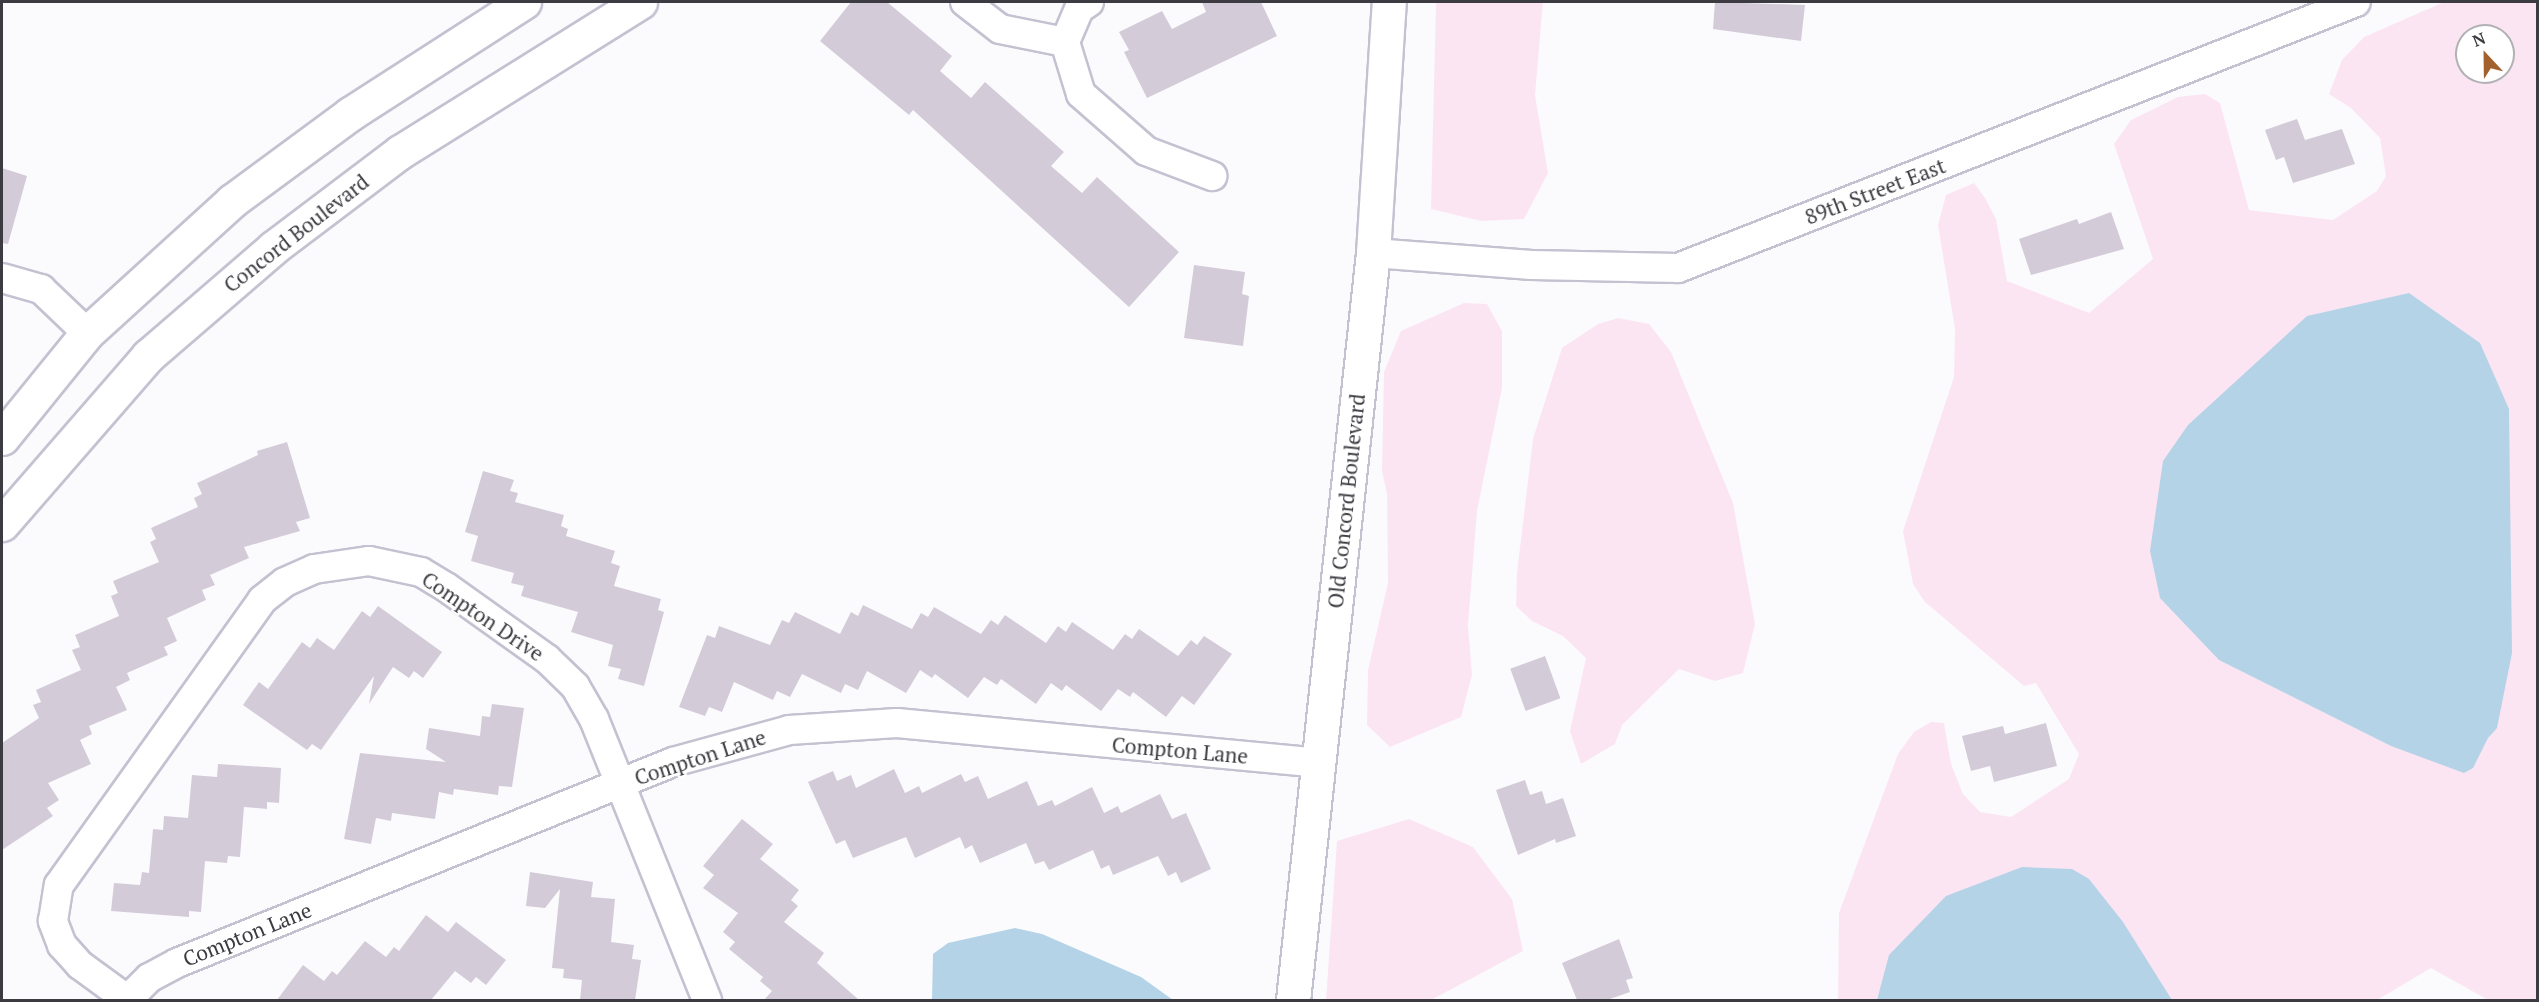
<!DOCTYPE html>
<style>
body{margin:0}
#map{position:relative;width:2539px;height:1002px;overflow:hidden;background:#fbfbfe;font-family:"PT Serif",serif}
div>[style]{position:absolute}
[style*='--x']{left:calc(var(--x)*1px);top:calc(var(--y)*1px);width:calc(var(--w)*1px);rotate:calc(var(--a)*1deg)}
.green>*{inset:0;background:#fce5f3}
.water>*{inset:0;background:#b4d3e7}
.building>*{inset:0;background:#d4cbd9;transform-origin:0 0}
.roads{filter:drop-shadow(2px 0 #c3c2d1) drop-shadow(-2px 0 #c3c2d1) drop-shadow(0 2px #c3c2d1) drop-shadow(0 -2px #c3c2d1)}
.street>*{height:28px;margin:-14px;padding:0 14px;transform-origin:14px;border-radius:14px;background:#fff}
.secondary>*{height:33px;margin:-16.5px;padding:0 16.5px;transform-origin:16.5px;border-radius:16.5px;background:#fff}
.primary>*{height:33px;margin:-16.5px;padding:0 16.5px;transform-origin:16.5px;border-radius:16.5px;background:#fff}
span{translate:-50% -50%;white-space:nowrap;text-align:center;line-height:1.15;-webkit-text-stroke:4.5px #fff;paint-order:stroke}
.street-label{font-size:21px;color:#3c3b41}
.frame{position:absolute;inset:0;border:3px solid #3c3b41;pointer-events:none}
.north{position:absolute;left:2455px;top:24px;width:60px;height:60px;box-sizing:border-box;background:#fff;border:2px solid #b1b1b3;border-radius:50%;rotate:338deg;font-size:16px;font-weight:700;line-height:24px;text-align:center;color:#3c3b41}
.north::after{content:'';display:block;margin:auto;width:21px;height:27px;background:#a3612d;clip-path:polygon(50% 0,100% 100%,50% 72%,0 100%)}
</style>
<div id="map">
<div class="green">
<div style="clip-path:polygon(1436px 2px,1543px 2px,1535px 95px,1548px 173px,1524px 219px,1481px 221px,1431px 209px)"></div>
<div style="clip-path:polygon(evenodd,2444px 2px,2537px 2px,2537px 1000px,2488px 1000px,2431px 968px,2377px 1000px,1838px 1000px,1839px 913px,1898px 754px,1914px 732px,1931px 722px,1944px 723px,1951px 764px,1963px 794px,1980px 812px,2011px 817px,2069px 779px,2079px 754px,2036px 683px,2024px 686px,1925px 602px,1913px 584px,1903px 531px,1954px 377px,1955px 329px,1938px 225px,1946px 195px,1974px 183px,1985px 198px,1996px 219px,2007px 281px,2089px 313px,2153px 259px,2114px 144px,2131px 120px,2178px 97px,2205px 94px,2220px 103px,2249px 210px,2333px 220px,2377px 191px,2386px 176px,2380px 138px,2351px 108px,2329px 94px,2342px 60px,2364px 37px,2444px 2px,2467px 36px,2503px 36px,2503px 72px,2467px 72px,2467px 36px)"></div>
<div style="clip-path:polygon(1464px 303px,1487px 304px,1502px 331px,1502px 388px,1477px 511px,1468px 625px,1472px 675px,1461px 717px,1390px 747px,1367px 725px,1368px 670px,1388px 583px,1387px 494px,1382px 471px,1384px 372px,1401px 331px)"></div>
<div style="clip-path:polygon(1618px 318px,1649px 324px,1671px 352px,1733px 503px,1755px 624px,1743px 673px,1715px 681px,1679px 669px,1622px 725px,1615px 744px,1581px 764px,1570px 731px,1586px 658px,1563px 636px,1532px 621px,1516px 606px,1517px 573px,1533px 439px,1562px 348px,1598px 324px)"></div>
<div style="clip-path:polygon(1409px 819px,1473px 847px,1512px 899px,1523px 951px,1431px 1000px,1326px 1000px,1337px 841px)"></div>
</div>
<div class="water">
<div style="clip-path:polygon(2409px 293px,2480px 343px,2509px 409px,2512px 653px,2497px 728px,2488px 738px,2473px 768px,2464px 773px,2391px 746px,2219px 660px,2160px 598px,2150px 551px,2163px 461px,2188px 425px,2307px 316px)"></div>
<div style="clip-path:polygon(2022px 867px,2072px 869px,2089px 879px,2123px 922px,2172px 1000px,1877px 1000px,1889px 955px,1946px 896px)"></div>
<div style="clip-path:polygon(1015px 928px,1042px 934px,1141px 977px,1173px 1000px,932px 1000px,933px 954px,948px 943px)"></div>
</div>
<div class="building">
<div style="clip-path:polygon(851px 2px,887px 2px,952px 56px,940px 71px,971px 98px,985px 82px,1064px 152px,1051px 166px,1082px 193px,1097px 177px,1179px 252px,1129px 307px,913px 110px,909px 115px,820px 41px)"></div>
<div style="clip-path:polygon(1202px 2px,1261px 2px,1277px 36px,1147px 98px,1124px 52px,1129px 50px,1119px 32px,1162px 11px,1172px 29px,1206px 12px)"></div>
<div style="clip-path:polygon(1715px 2px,1805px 5px,1801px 41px,1713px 29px)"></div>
<div style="clip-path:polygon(2297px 119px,2305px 140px,2342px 129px,2355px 164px,2293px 183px,2284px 157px,2276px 160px,2265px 130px)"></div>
<div style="clip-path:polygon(2px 168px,27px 176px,8px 244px,2px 243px)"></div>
<div style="clip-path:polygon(2111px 212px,2124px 249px,2031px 275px,2019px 239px,2077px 219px,2079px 224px)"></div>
<div style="clip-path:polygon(1194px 265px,1245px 272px,1242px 294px,1249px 296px,1243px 346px,1184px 338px)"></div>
<div style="clip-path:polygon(287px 442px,310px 518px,296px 522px,300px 531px,244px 547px,249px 558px,210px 575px,215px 585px,202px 590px,206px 600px,167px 618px,177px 641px,164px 647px,168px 655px,127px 673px,130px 680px,116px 687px,127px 710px,89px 726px,92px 734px,80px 740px,91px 764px,48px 783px,59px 800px,47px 808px,53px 816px,2px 850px,2px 743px,39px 718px,33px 705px,41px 702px,36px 690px,81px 670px,72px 650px,80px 647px,75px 635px,119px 616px,111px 596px,118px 593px,113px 581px,159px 562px,150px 542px,156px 539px,151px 528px,198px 507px,194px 498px,202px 494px,197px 483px,258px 455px,257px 451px)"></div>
<div style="clip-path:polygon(483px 471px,514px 480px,510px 491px,518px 493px,515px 502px,564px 515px,561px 526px,568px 529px,566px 536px,615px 551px,611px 563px,620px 566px,614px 586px,661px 599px,658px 610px,664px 612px,644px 686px,618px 679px,621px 669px,608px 666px,613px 645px,571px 632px,578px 612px,521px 596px,524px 586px,511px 583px,514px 573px,471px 561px,478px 536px,465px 532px)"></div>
<div style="clip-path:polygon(863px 605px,912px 629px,921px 613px,928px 617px,934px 607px,981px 634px,991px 620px,998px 625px,1005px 615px,1046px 643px,1058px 626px,1066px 632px,1072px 622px,1113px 650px,1125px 634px,1132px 639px,1139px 629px,1178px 656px,1191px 640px,1197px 645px,1204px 636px,1232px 654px,1194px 705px,1182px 696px,1166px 717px,1133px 692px,1130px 697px,1118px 689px,1101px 711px,1066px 685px,1062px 691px,1051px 683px,1036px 704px,1001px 679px,997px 685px,984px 677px,968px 698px,935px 674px,932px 678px,920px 670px,906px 693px,867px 671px,858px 690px,845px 684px,841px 693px,802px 674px,790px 697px,777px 691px,773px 700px,734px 682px,722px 712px,709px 707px,705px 716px,679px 707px,707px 635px,715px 638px,719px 626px,770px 645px,782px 620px,789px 623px,795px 612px,840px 634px,851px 612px,858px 616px)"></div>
<div style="clip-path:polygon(378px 606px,442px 652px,423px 678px,414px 671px,409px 678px,393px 667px,369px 704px,374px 676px,321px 750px,312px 744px,307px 750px,243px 705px,259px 682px,268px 689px,302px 642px,310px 648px,317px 638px,334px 650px,362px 611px,370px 617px)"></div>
<div style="left:1545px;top:656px;width:45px;height:37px;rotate:70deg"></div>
<div style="clip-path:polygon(492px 704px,524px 708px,512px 787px,499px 786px,498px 795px,454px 789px,453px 795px,439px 792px,435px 819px,392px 813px,391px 821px,376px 818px,371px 844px,344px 839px,360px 753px,446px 762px,426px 749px,429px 728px,480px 736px,482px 716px,490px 717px)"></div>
<div style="clip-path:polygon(2046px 723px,2057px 766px,1994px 782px,1990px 766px,1971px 771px,1962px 736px,2003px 726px,2005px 734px)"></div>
<div style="clip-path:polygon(218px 764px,281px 768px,279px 803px,267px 802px,267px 809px,244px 807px,240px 857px,228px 856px,227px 863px,205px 861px,201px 912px,189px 911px,189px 917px,111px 911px,114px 883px,140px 885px,142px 872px,149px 873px,153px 829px,163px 830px,164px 816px,188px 818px,192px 775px,217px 777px)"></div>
<div style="clip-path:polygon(894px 769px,905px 793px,919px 786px,922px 793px,961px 774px,965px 782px,978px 776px,988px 799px,1027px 781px,1038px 806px,1052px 800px,1055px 806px,1092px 787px,1104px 813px,1118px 806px,1121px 813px,1160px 794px,1172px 819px,1186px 813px,1211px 869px,1181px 883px,1176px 872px,1168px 876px,1158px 856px,1113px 875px,1109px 865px,1101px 869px,1093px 850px,1049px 870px,1044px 861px,1035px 864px,1026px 843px,980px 863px,972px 845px,965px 849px,960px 837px,915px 858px,906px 837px,853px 858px,845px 840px,836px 844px,808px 782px,833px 771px,837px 781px,851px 775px,856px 788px)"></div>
<div style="clip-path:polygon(1525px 780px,1530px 795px,1542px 791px,1546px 804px,1563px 798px,1576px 836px,1556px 843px,1555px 839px,1518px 855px,1496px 790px)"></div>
<div style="clip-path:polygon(742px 819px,773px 844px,760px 859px,799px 890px,791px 900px,798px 906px,784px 922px,824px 953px,817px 963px,859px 1000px,764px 1000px,772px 991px,760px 981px,763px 977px,729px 949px,735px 942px,723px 932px,738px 913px,703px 888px,714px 875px,703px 866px)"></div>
<div style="clip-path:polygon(530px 872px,593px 882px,591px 897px,615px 899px,611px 942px,634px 945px,632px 959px,641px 960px,635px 1000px,580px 1000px,582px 980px,563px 978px,564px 969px,552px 968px,560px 889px,545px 908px,526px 906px)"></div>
<div style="clip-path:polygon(426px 915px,448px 932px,456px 922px,506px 960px,486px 985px,476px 977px,471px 983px,455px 971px,431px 1000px,277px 1000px,303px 965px,324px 981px,332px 971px,337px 975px,365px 941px,386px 957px,394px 947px,399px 951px)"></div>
<div style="clip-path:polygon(1619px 939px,1633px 978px,1626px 980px,1630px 992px,1607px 1000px,1577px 1000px,1562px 963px)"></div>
</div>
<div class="roads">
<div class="street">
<div style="--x:965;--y:2;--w:44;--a:37.6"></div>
<div style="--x:1000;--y:29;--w:66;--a:11.3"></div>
<div style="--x:1089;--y:2;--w:12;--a:145"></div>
<div style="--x:1079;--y:9;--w:36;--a:113"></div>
<div style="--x:1065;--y:42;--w:54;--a:72.9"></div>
<div style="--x:1081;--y:94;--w:86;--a:41.2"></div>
<div style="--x:1146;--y:151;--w:71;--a:20.7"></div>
<div style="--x:1373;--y:253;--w:159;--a:4.3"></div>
<div style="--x:1532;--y:265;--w:146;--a:1.2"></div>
<div style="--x:1678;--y:268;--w:728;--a:-21.42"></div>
<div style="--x:2;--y:278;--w:41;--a:15.8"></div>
<div style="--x:41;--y:289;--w:64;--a:43.7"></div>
<div style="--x:127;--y:1000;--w:31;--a:-45"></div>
<div style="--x:149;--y:978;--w:32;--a:-28"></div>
<div style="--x:177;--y:963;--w:535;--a:-22.06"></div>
<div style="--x:673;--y:762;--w:120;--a:-15.4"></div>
<div style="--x:789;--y:730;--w:108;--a:-3.7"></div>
<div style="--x:897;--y:723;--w:423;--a:5.4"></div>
<div style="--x:128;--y:1000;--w:59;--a:-143.9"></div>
<div style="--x:80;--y:965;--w:27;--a:-132"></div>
<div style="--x:62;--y:945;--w:26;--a:-111"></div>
<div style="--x:53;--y:921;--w:36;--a:-81"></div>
<div style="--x:59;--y:885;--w:350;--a:-54.5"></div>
<div style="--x:262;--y:600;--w:29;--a:-38"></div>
<div style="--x:285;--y:582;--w:32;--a:-24"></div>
<div style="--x:314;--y:569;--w:56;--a:-8.3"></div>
<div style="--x:369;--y:561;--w:53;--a:11.9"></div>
<div style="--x:421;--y:572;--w:29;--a:31"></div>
<div style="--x:446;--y:587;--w:124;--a:35.5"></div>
<div style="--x:547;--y:659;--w:39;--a:44"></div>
<div style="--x:575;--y:686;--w:38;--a:60"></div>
<div style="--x:594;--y:719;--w:303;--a:68.1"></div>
</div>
<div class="secondary">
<div style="--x:1293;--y:1000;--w:751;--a:-83.89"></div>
<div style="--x:1373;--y:253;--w:252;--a:-86.4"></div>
</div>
<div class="primary">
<div style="--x:2;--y:438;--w:135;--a:-51"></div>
<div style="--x:87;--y:333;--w:196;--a:-42.3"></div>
<div style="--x:232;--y:201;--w:147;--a:-36.4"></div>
<div style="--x:350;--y:114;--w:207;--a:-32.8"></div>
<div style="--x:2;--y:524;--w:223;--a:-49"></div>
<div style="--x:148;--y:356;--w:165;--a:-40.8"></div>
<div style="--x:273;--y:248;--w:159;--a:-37.1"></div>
<div style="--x:400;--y:152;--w:283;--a:-32"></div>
</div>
</div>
<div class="street-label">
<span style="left:1875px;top:191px;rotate:-21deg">89th Street East</span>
<span style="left:296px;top:233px;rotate:-38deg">Concord Boulevard</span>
<span style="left:1346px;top:501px;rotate:-84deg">Old Concord Boulevard</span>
<span style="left:483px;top:616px;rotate:34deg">Compton Drive</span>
<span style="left:1180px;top:750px;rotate:5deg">Compton Lane</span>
<span style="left:700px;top:757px;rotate:-18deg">Compton Lane</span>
<span style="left:247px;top:934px;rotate:-22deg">Compton Lane</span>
</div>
<div class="frame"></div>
<div class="north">N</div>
</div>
